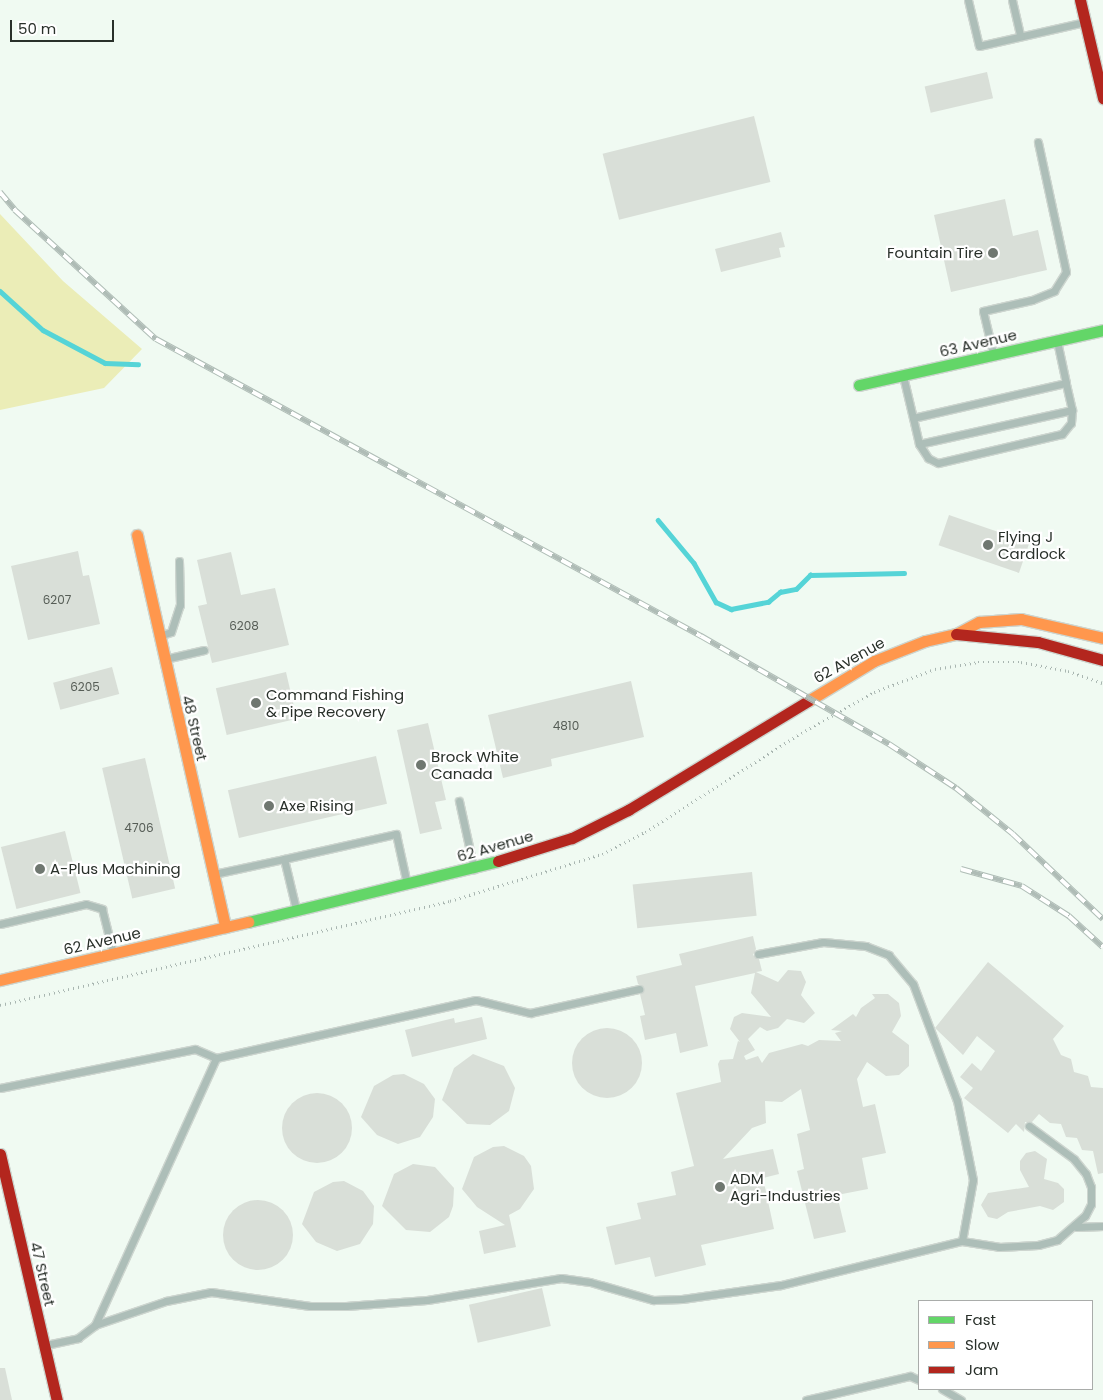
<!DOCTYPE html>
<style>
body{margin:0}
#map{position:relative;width:1103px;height:1400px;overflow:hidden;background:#f0faf2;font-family:Poppins,sans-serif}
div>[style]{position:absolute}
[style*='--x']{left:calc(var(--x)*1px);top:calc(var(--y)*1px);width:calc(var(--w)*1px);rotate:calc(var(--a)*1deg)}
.green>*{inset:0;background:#ebedb7}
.stream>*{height:4.5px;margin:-2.25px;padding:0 2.25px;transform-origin:2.25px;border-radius:2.25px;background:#55d4d7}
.building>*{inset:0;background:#d9dfd8;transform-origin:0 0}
.round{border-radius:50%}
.path>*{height:2.5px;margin-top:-1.25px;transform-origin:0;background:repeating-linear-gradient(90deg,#a9b6b1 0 1px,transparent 0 5px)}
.roads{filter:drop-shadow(1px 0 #cdd5cf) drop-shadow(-1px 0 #cdd5cf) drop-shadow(0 1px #cdd5cf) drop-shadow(0 -1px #cdd5cf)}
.lane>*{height:7px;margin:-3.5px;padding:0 3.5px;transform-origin:3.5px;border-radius:3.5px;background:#adbeb8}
.fast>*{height:11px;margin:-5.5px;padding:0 5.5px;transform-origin:5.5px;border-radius:5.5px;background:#63d668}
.slow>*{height:11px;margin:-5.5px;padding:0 5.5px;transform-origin:5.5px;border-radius:5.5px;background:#ff974d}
.jam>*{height:11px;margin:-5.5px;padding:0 5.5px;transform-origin:5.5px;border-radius:5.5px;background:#b3261e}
.rail>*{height:5.5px;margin-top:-2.75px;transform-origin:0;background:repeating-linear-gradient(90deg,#fff 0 11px,#afbcb6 0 22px);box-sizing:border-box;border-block:1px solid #afbcb6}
.dots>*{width:14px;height:14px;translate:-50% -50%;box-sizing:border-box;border:2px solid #fff;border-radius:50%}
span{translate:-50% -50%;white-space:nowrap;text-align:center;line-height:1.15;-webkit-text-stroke:4.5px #fff;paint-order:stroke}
.number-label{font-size:12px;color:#565d56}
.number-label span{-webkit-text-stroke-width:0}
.poi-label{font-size:15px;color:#29302a}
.right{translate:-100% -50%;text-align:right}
.left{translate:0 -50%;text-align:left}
.street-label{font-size:15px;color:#29302a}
.legend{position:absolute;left:918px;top:1300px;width:175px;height:90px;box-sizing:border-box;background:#fff;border:1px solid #a9acaa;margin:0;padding:6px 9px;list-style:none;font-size:15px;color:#29302a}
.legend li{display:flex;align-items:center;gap:10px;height:25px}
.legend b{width:25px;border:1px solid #a9acaa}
.scale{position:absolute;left:10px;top:20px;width:104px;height:22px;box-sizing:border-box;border:2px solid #29302a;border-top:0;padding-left:6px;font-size:15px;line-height:18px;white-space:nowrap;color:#29302a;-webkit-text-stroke:4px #fff;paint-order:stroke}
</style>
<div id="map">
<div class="green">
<div style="clip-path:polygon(0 214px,63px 281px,142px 349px,104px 388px,0 410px)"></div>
</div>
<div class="stream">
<div style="--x:0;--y:291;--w:58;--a:42.2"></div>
<div style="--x:43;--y:330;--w:70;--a:28"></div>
<div style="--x:105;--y:363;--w:33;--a:2"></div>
<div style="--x:658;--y:520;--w:56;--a:50.1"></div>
<div style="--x:694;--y:563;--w:45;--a:60.6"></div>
<div style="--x:716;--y:602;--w:17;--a:25"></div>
<div style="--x:731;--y:609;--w:38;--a:-11"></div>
<div style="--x:768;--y:602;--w:16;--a:-40"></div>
<div style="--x:780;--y:592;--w:16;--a:-11"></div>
<div style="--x:796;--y:589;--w:20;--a:-45"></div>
<div style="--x:810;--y:575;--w:94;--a:-1.2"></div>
</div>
<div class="building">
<div style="left:987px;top:72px;width:27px;height:64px;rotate:77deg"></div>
<div style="left:754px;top:116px;width:68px;height:156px;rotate:76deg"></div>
<div style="clip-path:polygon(1005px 199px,1013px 236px,1038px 230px,1047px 270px,951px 292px,934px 215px)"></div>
<div style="clip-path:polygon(781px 232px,785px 247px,779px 248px,781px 257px,721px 272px,715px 249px)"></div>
<div style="left:949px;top:515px;width:85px;height:32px;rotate:19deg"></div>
<div style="clip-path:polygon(78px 551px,83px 576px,89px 575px,100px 624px,28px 640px,11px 566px)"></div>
<div style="clip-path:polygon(231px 552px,241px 595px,275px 588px,289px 645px,212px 663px,198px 606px,207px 604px,197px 560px)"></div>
<div style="left:112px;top:667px;width:28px;height:61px;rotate:75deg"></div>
<div style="left:286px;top:672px;width:48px;height:72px;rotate:77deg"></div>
<div style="clip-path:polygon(631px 681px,644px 737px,551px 759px,552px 766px,503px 778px,488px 715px)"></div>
<div style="clip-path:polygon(428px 723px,446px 800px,435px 802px,442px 829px,420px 834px,397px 730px)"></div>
<div style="left:376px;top:756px;width:49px;height:152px;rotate:77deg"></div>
<div style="left:145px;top:758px;width:134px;height:44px;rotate:77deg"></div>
<div style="left:65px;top:831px;width:64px;height:66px;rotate:76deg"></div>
<div style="left:752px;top:872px;width:44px;height:120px;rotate:84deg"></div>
<div style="clip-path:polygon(753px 936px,756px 949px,753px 955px,759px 959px,762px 971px,756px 972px,778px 982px,788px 970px,801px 971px,806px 982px,801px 995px,815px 1013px,804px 1023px,787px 1019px,778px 1028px,767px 1031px,760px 1027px,748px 1039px,755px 1050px,744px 1056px,746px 1060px,758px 1056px,762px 1063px,769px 1053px,802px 1044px,808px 1046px,819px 1040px,841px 1041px,835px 1033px,842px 1031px,831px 1030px,853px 1014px,856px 1017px,861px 1008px,875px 998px,872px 994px,888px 994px,899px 1003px,901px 1016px,892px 1032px,909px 1045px,909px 1066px,899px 1075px,886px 1076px,867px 1062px,857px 1079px,863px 1107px,875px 1104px,886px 1153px,862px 1158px,868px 1189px,837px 1195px,846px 1232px,814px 1239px,797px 1171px,804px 1169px,797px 1134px,810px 1130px,801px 1089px,782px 1102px,765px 1101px,766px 1123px,752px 1128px,723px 1159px,773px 1149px,779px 1174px,763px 1178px,774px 1229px,701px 1245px,706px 1265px,655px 1277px,650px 1257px,615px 1265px,606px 1227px,641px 1219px,637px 1203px,676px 1195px,671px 1172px,694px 1166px,676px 1093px,721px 1082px,718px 1064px,720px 1060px,733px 1059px,738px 1041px,740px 1042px,730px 1029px,734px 1017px,742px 1013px,771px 1017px,751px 993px,755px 973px,695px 986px,708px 1046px,680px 1053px,676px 1033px,645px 1040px,640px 1016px,645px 1015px,640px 994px,644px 988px,638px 984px,636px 976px,682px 965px,679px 954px)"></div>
<div style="clip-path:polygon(988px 962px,1064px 1026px,1053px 1039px,1061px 1055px,1071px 1059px,1074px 1072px,1088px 1076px,1091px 1087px,1103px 1088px,1103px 1173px,1098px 1174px,1093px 1151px,1082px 1150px,1077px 1138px,1066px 1137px,1061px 1124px,1050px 1123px,1039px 1114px,1032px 1122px,1025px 1122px,1024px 1132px,1016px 1124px,1008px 1133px,964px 1098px,973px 1088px,960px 1077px,972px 1063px,981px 1071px,995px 1051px,977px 1036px,963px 1055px,935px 1028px)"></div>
<div style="clip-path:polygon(482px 1017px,487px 1039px,412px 1057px,405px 1030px,454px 1018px,455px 1023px)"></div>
<div class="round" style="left:572px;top:1028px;width:70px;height:70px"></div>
<div style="clip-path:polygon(473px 1054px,504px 1066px,515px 1088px,509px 1111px,490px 1125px,467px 1124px,442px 1100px,454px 1068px)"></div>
<div style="clip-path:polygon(404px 1074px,424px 1084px,435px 1099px,433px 1117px,420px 1137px,398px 1144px,377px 1135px,361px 1117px,374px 1086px,393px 1075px)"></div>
<div class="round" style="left:282px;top:1093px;width:70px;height:70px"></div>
<div style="clip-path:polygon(504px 1146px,524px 1156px,531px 1166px,534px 1189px,520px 1209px,509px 1215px,516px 1247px,484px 1254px,479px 1231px,505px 1225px,477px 1207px,462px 1189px,474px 1157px,493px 1147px)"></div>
<div style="clip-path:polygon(1035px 1151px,1047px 1159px,1044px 1179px,1058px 1183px,1064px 1189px,1064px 1202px,1053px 1210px,1040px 1206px,1008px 1212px,997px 1219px,988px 1217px,981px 1205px,988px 1193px,1029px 1187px,1020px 1170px,1020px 1161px,1026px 1153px)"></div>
<div style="clip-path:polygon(413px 1164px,435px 1167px,454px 1188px,453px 1206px,449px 1217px,430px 1232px,406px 1230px,382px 1206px,394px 1174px)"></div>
<div style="clip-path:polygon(344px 1181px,363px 1191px,374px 1206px,373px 1224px,360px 1244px,337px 1251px,316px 1242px,302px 1224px,314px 1192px,333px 1182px)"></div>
<div class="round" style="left:223px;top:1200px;width:70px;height:70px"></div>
<div style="left:542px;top:1288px;width:39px;height:75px;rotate:77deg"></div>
<div style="clip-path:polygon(0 1368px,5px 1368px,12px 1400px,0 1400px)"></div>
</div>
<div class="path">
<div style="--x:0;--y:1005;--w:462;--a:-13"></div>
<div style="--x:450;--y:901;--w:159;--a:-17.2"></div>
<div style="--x:602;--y:854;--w:48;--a:-27.1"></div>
<div style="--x:645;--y:832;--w:185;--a:-32.4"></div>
<div style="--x:801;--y:733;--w:84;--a:-29.3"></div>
<div style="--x:874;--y:692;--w:65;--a:-20.7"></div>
<div style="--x:935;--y:669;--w:44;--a:-9.2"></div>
<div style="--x:978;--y:662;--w:43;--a:0"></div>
<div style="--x:1021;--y:662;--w:48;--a:10.8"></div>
<div style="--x:1068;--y:671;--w:37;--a:19"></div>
</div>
<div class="roads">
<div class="lane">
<div style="--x:968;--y:0;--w:47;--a:76.6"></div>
<div style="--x:979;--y:46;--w:109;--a:-12.8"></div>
<div style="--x:1012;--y:0;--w:37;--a:77"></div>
<div style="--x:993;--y:353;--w:43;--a:-103.4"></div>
<div style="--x:983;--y:311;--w:50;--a:-12.7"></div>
<div style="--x:1032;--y:300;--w:24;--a:-22"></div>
<div style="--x:1054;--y:291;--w:22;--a:-58"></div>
<div style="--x:1066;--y:272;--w:133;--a:-102.2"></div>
<div style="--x:903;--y:376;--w:43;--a:76.6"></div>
<div style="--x:913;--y:418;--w:157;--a:-12.9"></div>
<div style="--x:1066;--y:383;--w:43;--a:-102.1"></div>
<div style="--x:913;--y:418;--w:27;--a:77"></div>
<div style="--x:919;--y:444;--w:157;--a:-12.5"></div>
<div style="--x:1072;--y:410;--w:28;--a:-103"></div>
<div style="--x:919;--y:444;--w:17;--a:57"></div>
<div style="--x:928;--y:458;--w:11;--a:27"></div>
<div style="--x:938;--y:463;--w:127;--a:-13.2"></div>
<div style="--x:1062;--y:434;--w:14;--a:-51"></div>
<div style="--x:1071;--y:423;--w:13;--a:-86"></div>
<div style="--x:162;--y:635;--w:9;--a:-18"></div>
<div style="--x:171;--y:632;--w:28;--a:-72"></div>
<div style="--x:180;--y:605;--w:44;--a:-91.3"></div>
<div style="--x:165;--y:659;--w:40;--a:-13"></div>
<div style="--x:459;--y:801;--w:70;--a:77.6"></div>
<div style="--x:214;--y:874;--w:72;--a:-12.1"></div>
<div style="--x:296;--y:909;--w:51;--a:-103.5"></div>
<div style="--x:284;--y:859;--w:115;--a:-12.6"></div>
<div style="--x:396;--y:834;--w:51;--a:77.6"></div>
<div style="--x:0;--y:924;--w:88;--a:-13.1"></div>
<div style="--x:86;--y:904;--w:17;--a:17"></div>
<div style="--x:102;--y:909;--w:45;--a:76"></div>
<div style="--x:0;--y:1088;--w:199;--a:-11.3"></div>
<div style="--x:195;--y:1049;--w:23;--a:23"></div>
<div style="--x:216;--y:1058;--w:266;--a:-12.6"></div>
<div style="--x:476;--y:1000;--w:56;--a:13.5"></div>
<div style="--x:530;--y:1013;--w:112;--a:-12.4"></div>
<div style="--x:1076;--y:1227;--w:27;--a:-2"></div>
<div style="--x:962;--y:1241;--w:37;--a:9"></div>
<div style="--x:999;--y:1247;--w:39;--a:-3"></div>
<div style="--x:1038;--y:1245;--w:20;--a:-15"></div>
<div style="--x:1057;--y:1240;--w:37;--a:-41"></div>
<div style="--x:1085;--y:1216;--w:13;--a:-63"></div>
<div style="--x:1091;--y:1204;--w:17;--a:-90"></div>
<div style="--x:1091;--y:1187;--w:14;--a:-111"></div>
<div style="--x:1086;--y:1174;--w:19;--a:-129"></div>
<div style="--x:1074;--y:1159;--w:56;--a:-143.7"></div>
<div style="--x:95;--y:1325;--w:75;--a:-18.7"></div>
<div style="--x:166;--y:1301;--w:46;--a:-11.3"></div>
<div style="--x:211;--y:1292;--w:100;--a:8"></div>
<div style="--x:310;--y:1306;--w:36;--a:0"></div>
<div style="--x:346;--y:1306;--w:81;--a:-4.2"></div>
<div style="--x:427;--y:1300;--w:136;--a:-9.3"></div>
<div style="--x:561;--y:1278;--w:29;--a:8"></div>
<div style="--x:590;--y:1282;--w:66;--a:15.9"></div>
<div style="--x:653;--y:1300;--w:29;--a:-2"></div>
<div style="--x:682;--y:1299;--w:100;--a:-8"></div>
<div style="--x:781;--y:1285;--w:186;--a:-13.7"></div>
<div style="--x:962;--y:1241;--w:62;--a:-79.8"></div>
<div style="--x:973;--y:1180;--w:81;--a:-101.4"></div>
<div style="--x:957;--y:1101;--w:125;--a:-110.6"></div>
<div style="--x:913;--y:984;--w:38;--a:-130"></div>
<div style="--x:889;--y:955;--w:25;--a:-159"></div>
<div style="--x:866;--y:946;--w:43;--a:-174.7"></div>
<div style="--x:823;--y:942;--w:66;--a:169.5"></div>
<div style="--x:46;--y:1345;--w:33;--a:-12"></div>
<div style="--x:78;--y:1338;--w:21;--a:-37"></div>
<div style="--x:95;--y:1325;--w:293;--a:-65.6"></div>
<div style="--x:942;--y:1389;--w:22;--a:30"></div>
<div style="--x:806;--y:1400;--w:107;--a:-13"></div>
<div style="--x:910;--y:1376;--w:10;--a:24"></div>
</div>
<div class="fast">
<div style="--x:859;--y:385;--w:250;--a:-12.7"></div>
<div style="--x:248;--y:922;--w:257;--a:-13.7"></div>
</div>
<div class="slow">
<div style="--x:137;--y:535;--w:402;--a:77.3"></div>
<div style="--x:808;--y:701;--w:77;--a:-31.2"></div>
<div style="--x:874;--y:661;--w:55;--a:-21.4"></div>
<div style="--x:925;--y:641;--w:32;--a:-13"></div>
<div style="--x:956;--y:634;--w:26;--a:-28"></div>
<div style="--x:979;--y:622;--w:42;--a:-4.1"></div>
<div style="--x:1021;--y:619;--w:84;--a:13"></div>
<div style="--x:0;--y:980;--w:255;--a:-13.2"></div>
</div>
<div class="jam">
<div style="--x:1080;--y:0;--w:101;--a:76.8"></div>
<div style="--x:956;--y:634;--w:82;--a:5.6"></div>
<div style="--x:1038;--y:642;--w:67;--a:15.5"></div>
<div style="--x:498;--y:861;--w:77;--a:-17.3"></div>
<div style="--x:572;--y:838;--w:63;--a:-26.6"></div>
<div style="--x:628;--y:810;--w:210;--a:-31.2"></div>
<div style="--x:0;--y:1154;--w:253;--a:77"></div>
</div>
</div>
<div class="rail">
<div style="--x:0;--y:192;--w:23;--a:50"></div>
<div style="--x:15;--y:210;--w:191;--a:42.5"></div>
<div style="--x:156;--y:339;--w:621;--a:28.59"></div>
<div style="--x:701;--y:636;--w:217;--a:29.9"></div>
<div style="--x:889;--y:744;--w:80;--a:33.3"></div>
<div style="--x:956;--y:788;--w:73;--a:38.9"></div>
<div style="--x:1013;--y:834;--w:124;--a:43.4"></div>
<div style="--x:961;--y:869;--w:63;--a:15.6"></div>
<div style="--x:1022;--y:886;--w:56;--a:32.6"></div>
<div style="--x:1069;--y:916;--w:46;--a:42.4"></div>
</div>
<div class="dots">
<div style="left:993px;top:253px;background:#6f7770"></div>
<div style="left:988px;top:545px;background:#6f7770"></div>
<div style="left:256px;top:703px;background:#6f7770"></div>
<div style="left:421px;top:765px;background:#6f7770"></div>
<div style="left:269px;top:806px;background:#6f7770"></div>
<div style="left:40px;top:869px;background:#6f7770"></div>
<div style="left:720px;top:1187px;background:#6f7770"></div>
</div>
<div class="number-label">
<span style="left:57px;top:600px">6207</span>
<span style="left:244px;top:626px">6208</span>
<span style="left:85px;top:687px">6205</span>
<span style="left:566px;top:726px">4810</span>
<span style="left:139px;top:828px">4706</span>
</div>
<div class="poi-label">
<span class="right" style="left:983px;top:253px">Fountain Tire</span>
<span class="left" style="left:998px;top:545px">Flying J<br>Cardlock</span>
<span class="left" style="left:266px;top:703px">Command Fishing<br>&amp; Pipe Recovery</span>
<span class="left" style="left:431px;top:765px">Brock White<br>Canada</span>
<span class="left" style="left:279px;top:806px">Axe Rising</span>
<span class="left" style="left:50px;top:869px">A-Plus Machining</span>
<span class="left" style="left:730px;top:1187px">ADM<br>Agri-Industries</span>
</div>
<div class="street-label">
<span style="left:978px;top:343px;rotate:-13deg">63 Avenue</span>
<span style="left:849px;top:660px;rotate:-29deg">62 Avenue</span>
<span style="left:195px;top:728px;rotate:77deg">48 Street</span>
<span style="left:495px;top:846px;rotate:-16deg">62 Avenue</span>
<span style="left:102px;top:941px;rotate:-13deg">62 Avenue</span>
<span style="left:43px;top:1274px;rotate:77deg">47 Street</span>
</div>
<ul class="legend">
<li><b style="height:6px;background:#63d668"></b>Fast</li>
<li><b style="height:6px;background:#ff974d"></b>Slow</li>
<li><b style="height:6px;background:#b3261e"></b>Jam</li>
</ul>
<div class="scale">50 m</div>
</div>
